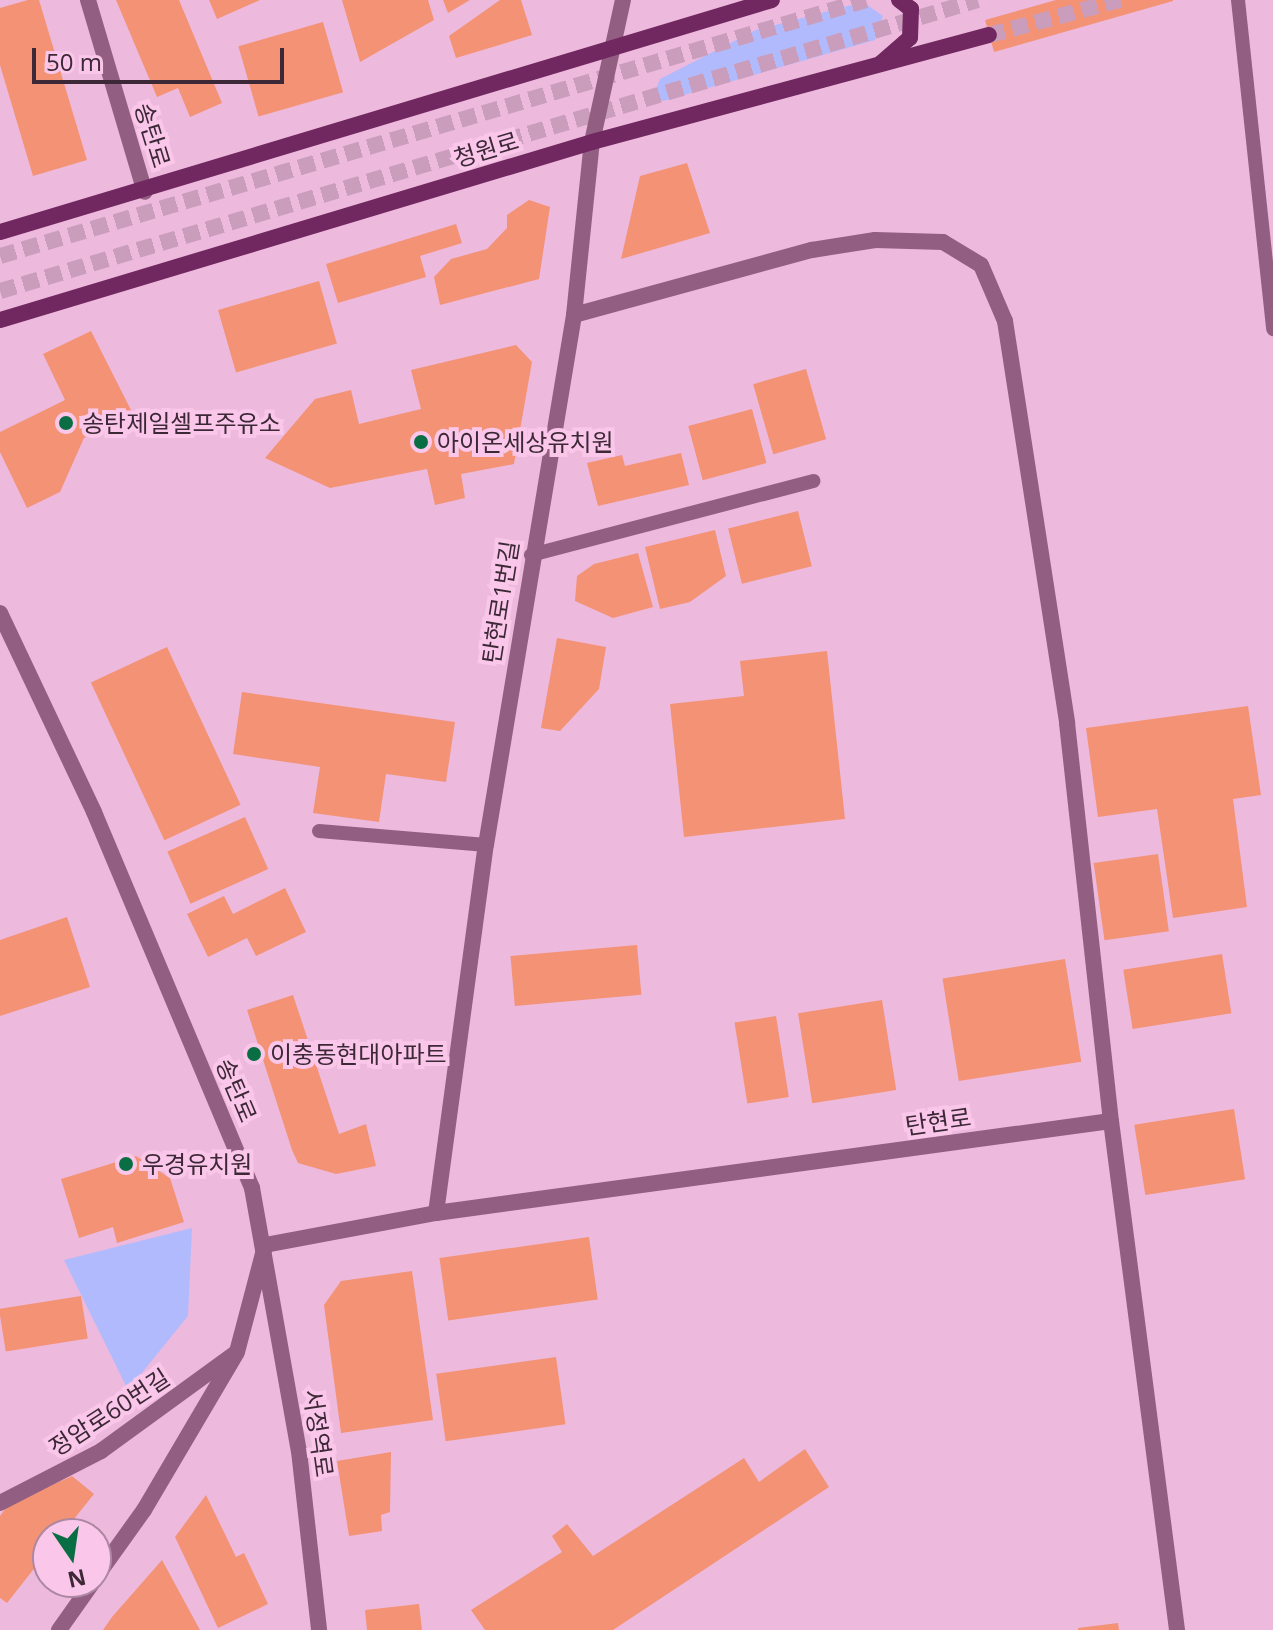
<!DOCTYPE html>
<meta charset="utf-8">
<style>
body{margin:0}
#map{position:relative;width:1273px;height:1630px;overflow:hidden;background:#edbadd;font-family:"Open Sans","Noto Sans KR",sans-serif}
div>[style]{position:absolute}
[style*='--x']{left:calc(var(--x)*1px);top:calc(var(--y)*1px);width:calc(var(--w)*1px);rotate:calc(var(--a)*1deg)}
.green>*{inset:0;background:#b0bafc}
.building>*{inset:0;background:#f39275;transform-origin:0 0}
.secondary-tunnel>*{height:16px;margin-top:-8px;transform-origin:0;background:repeating-linear-gradient(90deg,#ca9dbc 0 16px,transparent 0 24px)}
.service>*{height:14px;margin:-7px;padding:0 7px;transform-origin:7px;border-radius:7px;background:#925f83}
.minor>*{height:16px;margin:-8px;padding:0 8px;transform-origin:8px;border-radius:8px;background:#925f83}
.tertiary>*{height:16px;margin:-8px;padding:0 8px;transform-origin:8px;border-radius:8px;background:#925f83}
.secondary>*{height:16px;margin:-8px;padding:0 8px;transform-origin:8px;border-radius:8px;background:#712760}
.dots>*{width:22px;height:22px;translate:-50% -50%;box-sizing:border-box;border:4px solid #fac7ea;border-radius:50%}
span{translate:-50% -50%;white-space:nowrap;text-align:center;line-height:1.15;-webkit-text-stroke:8px #fac7ea;paint-order:stroke}
.street-label{font-size:24px;color:#3c2836}
.poi-label{font-size:24px;color:#3c2836}
.left{translate:0 -50%;text-align:left}
.north{position:absolute;left:32px;top:1518px;width:80px;height:80px;box-sizing:border-box;background:#fac7ea;border:2px solid #ae87a2;border-radius:50%;rotate:167deg;font-size:22px;font-weight:700;line-height:32px;text-align:center;color:#3c2836}
.north::after{content:'';display:block;margin:auto;width:28px;height:36px;background:#0a6e44;clip-path:polygon(50% 0,100% 100%,50% 72%,0 100%)}
.scale{position:absolute;left:32px;top:48px;width:252px;height:36px;box-sizing:border-box;border:4px solid #3c2836;border-top:0;padding-left:10px;font-size:24px;line-height:28px;white-space:nowrap;color:#3c2836;-webkit-text-stroke:6px #fac7ea;paint-order:stroke}
</style>
<div id="map">
<div class="green">
<div style="clip-path:polygon(863px 2px,883px 16px,875px 40px,649px 105px,660px 79px,756px 30px)"></div>
<div style="clip-path:polygon(192px 1228px,188px 1316px,128px 1390px,64px 1260px)"></div>
</div>
<div class="building">
<div style="clip-path:polygon(28px 0,39px 0,87px 160px,33px 176px,0 65px,0 8px)"></div>
<div style="clip-path:polygon(116px 0,179px 0,222px 103px,190px 117px,178px 88px,157px 97px)"></div>
<div style="clip-path:polygon(209px 0,260px 0,217px 19px)"></div>
<div style="clip-path:polygon(342px 0,428px 0,434px 20px,360px 62px)"></div>
<div style="clip-path:polygon(443px 0,470px 0,448px 13px)"></div>
<div style="clip-path:polygon(500px 0,521px 0,532px 35px,456px 58px,449px 36px)"></div>
<div style="clip-path:polygon(1056px 0,1173px 0,1173px 1px,994px 52px,985px 20px)"></div>
<div style="left:323px;top:22px;width:73px;height:88px;rotate:74deg"></div>
<div style="clip-path:polygon(687px 163px,710px 233px,621px 259px,640px 176px)"></div>
<div style="clip-path:polygon(529px 200px,550px 207px,539px 279px,440px 305px,434px 277px,451px 259px,487px 249px,507px 228px,507px 215px)"></div>
<div style="clip-path:polygon(456px 224px,462px 243px,420px 256px,426px 277px,338px 303px,326px 264px)"></div>
<div style="left:319px;top:281px;width:65px;height:105px;rotate:74deg"></div>
<div style="clip-path:polygon(91px 331px,133px 414px,84px 438px,60px 492px,27px 508px,0 452px,0 432px,65px 400px,43px 354px)"></div>
<div style="clip-path:polygon(516px 345px,532px 362px,514px 464px,461px 474px,465px 498px,435px 505px,427px 469px,330px 488px,265px 458px,315px 399px,351px 390px,359px 424px,421px 409px,411px 370px)"></div>
<div style="left:806px;top:369px;width:73px;height:55px;rotate:74deg"></div>
<div style="left:752px;top:409px;width:56px;height:66px;rotate:75deg"></div>
<div style="clip-path:polygon(681px 453px,689px 485px,598px 506px,587px 463px,622px 455px,625px 466px)"></div>
<div style="left:798px;top:511px;width:57px;height:72px;rotate:76deg"></div>
<div style="clip-path:polygon(715px 530px,726px 576px,690px 602px,660px 609px,645px 547px)"></div>
<div style="clip-path:polygon(638px 553px,653px 607px,613px 618px,575px 601px,577px 576px,594px 564px)"></div>
<div style="clip-path:polygon(557px 638px,606px 647px,599px 689px,560px 731px,541px 728px)"></div>
<div style="left:167px;top:647px;width:174px;height:84px;rotate:65deg"></div>
<div style="clip-path:polygon(827px 651px,845px 819px,684px 837px,670px 704px,744px 696px,740px 661px)"></div>
<div style="clip-path:polygon(242px 692px,455px 722px,446px 782px,386px 774px,379px 822px,313px 813px,320px 767px,233px 754px)"></div>
<div style="clip-path:polygon(1248px 706px,1261px 795px,1233px 799px,1247px 907px,1173px 918px,1157px 809px,1098px 817px,1086px 728px)"></div>
<div style="left:245px;top:817px;width:57px;height:85px;rotate:66deg"></div>
<div style="left:1158px;top:854px;width:78px;height:65px;rotate:82deg"></div>
<div style="clip-path:polygon(285px 888px,306px 932px,256px 956px,247px 938px,208px 957px,187px 914px,224px 896px,233px 914px)"></div>
<div style="clip-path:polygon(67px 917px,90px 987px,0 1016px,0 940px)"></div>
<div style="left:637px;top:945px;width:50px;height:127px;rotate:85deg"></div>
<div style="left:1222px;top:954px;width:60px;height:100px;rotate:81deg"></div>
<div style="left:1065px;top:959px;width:104px;height:124px;rotate:81deg"></div>
<div style="clip-path:polygon(293px 995px,339px 1134px,366px 1124px,376px 1166px,336px 1174px,298px 1163px,292px 1150px,247px 1010px)"></div>
<div style="left:882px;top:1000px;width:91px;height:85px;rotate:81deg"></div>
<div style="left:776px;top:1016px;width:82px;height:42px;rotate:81deg"></div>
<div style="left:1234px;top:1109px;width:71px;height:101px;rotate:81deg"></div>
<div style="clip-path:polygon(136px 1156px,170px 1178px,184px 1222px,117px 1243px,113px 1227px,79px 1238px,61px 1179px)"></div>
<div style="left:589px;top:1237px;width:63px;height:151px;rotate:82deg"></div>
<div style="clip-path:polygon(412px 1271px,433px 1420px,341px 1433px,324px 1305px,341px 1281px)"></div>
<div style="left:81px;top:1296px;width:43px;height:83px;rotate:81deg"></div>
<div style="left:556px;top:1357px;width:68px;height:121px;rotate:82deg"></div>
<div style="clip-path:polygon(805px 1449px,829px 1487px,613px 1630px,485px 1630px,471px 1610px,562px 1552px,552px 1536px,567px 1524px,593px 1556px,744px 1458px,759px 1482px)"></div>
<div style="clip-path:polygon(391px 1452px,390px 1512px,381px 1515px,382px 1531px,349px 1536px,337px 1461px)"></div>
<div style="clip-path:polygon(72px 1476px,94px 1494px,62px 1534px,48px 1534px,48px 1551px,7px 1603px,0 1598px,0 1516px,8px 1505px)"></div>
<div style="clip-path:polygon(206px 1495px,236px 1557px,244px 1553px,268px 1604px,218px 1628px,175px 1537px)"></div>
<div style="clip-path:polygon(162px 1560px,200px 1630px,103px 1630px,112px 1617px)"></div>
<div style="clip-path:polygon(419px 1604px,422px 1630px,367px 1630px,365px 1610px)"></div>
<div style="clip-path:polygon(1118px 1623px,1119px 1630px,1078px 1630px,1078px 1628px)"></div>
</div>
<div class="secondary-tunnel">
<div style="--x:989;--y:35;--w:136;--a:-15"></div>
<div style="--x:0;--y:256;--w:903;--a:-16.47"></div>
<div style="--x:0;--y:291;--w:1020;--a:-16.57"></div>
</div>
<div class="service">
<div style="--x:1238;--y:0;--w:331;--a:83.9"></div>
<div style="--x:531;--y:555;--w:292;--a:-14.7"></div>
<div style="--x:319;--y:831;--w:168;--a:4.8"></div>
</div>
<div class="minor">
<div style="--x:88;--y:0;--w:200;--a:73.5"></div>
<div style="--x:436;--y:1213;--w:371;--a:-82.3"></div>
<div style="--x:486;--y:845;--w:537;--a:-80.57"></div>
<div style="--x:574;--y:315;--w:174;--a:-84.1"></div>
<div style="--x:592;--y:142;--w:145;--a:-77.7"></div>
<div style="--x:0;--y:1503;--w:114;--a:-27.2"></div>
<div style="--x:101;--y:1451;--w:167;--a:-36"></div>
</div>
<div class="tertiary">
<div style="--x:574;--y:315;--w:247;--a:-15.3"></div>
<div style="--x:812;--y:250;--w:64;--a:-9"></div>
<div style="--x:875;--y:240;--w:68;--a:1.7"></div>
<div style="--x:943;--y:242;--w:44;--a:31.2"></div>
<div style="--x:981;--y:265;--w:61;--a:66.8"></div>
<div style="--x:1005;--y:321;--w:407;--a:81.2"></div>
<div style="--x:1067;--y:723;--w:400;--a:83.7"></div>
<div style="--x:0;--y:613;--w:220;--a:64.7"></div>
<div style="--x:94;--y:812;--w:408;--a:67.2"></div>
<div style="--x:252;--y:1188;--w:267;--a:79.9"></div>
<div style="--x:299;--y:1451;--w:180;--a:83.6"></div>
<div style="--x:265;--y:1245;--w:174;--a:-10.6"></div>
<div style="--x:436;--y:1213;--w:681;--a:-7.76"></div>
<div style="--x:1111;--y:1121;--w:513;--a:82.61"></div>
<div style="--x:96;--y:1577;--w:82;--a:-54.4"></div>
<div style="--x:144;--y:1510;--w:183;--a:-59.5"></div>
<div style="--x:237;--y:1352;--w:106;--a:-75.2"></div>
<div style="--x:59;--y:1630;--w:59;--a:-54.7"></div>
</div>
<div class="secondary">
<div style="--x:881;--y:63;--w:38;--a:-41"></div>
<div style="--x:910;--y:38;--w:29;--a:-88"></div>
<div style="--x:911;--y:9;--w:15;--a:-143"></div>
<div style="--x:0;--y:232;--w:806;--a:-16.73"></div>
<div style="--x:0;--y:320;--w:618;--a:-16.73"></div>
<div style="--x:592;--y:142;--w:411;--a:-15.1"></div>
</div>
<div class="dots">
<div style="left:66px;top:423px;background:#0a6e44"></div>
<div style="left:421px;top:442px;background:#0a6e44"></div>
<div style="left:254px;top:1054px;background:#0a6e44"></div>
<div style="left:126px;top:1164px;background:#0a6e44"></div>
</div>
<div class="street-label">
<span style="left:153px;top:135px;rotate:73deg">송탄로</span>
<span style="left:486px;top:149px;rotate:-17deg">청원로</span>
<span style="left:500px;top:602px;rotate:-81deg">탄현로1번길</span>
<span style="left:237px;top:1090px;rotate:67deg">송탄로</span>
<span style="left:938px;top:1121px;rotate:-8deg">탄현로</span>
<span style="left:109px;top:1412px;rotate:-33deg">정암로60번길</span>
<span style="left:319px;top:1433px;rotate:82deg">서정역로</span>
</div>
<div class="poi-label">
<span class="left" style="left:82px;top:423px">송탄제일셀프주유소</span>
<span class="left" style="left:437px;top:442px">아이온세상유치원</span>
<span class="left" style="left:270px;top:1054px">이충동현대아파트</span>
<span class="left" style="left:142px;top:1164px">우경유치원</span>
</div>
<div class="north">N</div>
<div class="scale">50 m</div>
</div>
